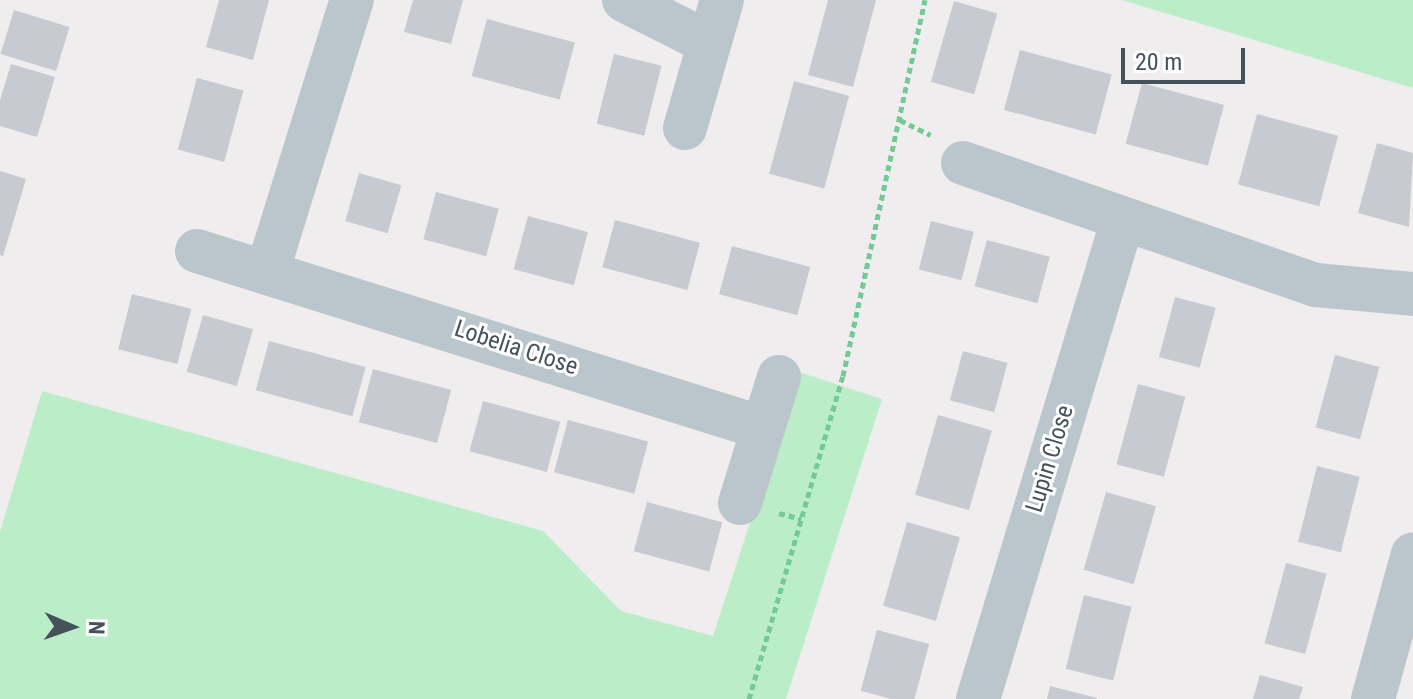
<!DOCTYPE html>
<style>
body{margin:0}
#map{position:relative;width:1413px;height:699px;overflow:hidden;background:#efeded;font-family:"Roboto Condensed",sans-serif}
div>[style]{position:absolute}
[style*='--x']{left:calc(var(--x)*1px);top:calc(var(--y)*1px);width:calc(var(--w)*1px);rotate:calc(var(--a)*1deg)}
.green>*{inset:0;background:#bbedc9}
.building>*{inset:0;background:#c7cad0;transform-origin:0 0}
.path>*{height:5px;margin-top:-2.5px;transform-origin:0;background:repeating-linear-gradient(90deg,#74ca96 0 6px,transparent 0 10px)}
.minor>*{height:44px;margin:-22px;padding:0 22px;transform-origin:22px;border-radius:22px;background:#bbc6cc}
span{translate:-50% -50%;white-space:nowrap;text-align:center;line-height:1.15;-webkit-text-stroke:6px #fff;paint-order:stroke}
.street-label{font-size:24px;color:#465259}
.north{position:absolute;left:32px;top:587px;width:80px;height:80px;-webkit-text-stroke:6px #fff;paint-order:stroke;rotate:92deg;font-size:22px;font-weight:700;line-height:32px;text-align:center;color:#465259}
.north::after{content:'';display:block;margin:auto;width:28px;height:36px;background:#465259;clip-path:polygon(50% 0,100% 100%,50% 72%,0 100%)}
.scale{position:absolute;left:1121px;top:48px;width:124px;height:36px;box-sizing:border-box;border:4px solid #465259;border-top:0;padding-left:10px;font-size:24px;line-height:28px;white-space:nowrap;color:#465259;-webkit-text-stroke:6px #fff;paint-order:stroke}
</style>
<div id="map">
<div class="green">
<div style="clip-path:polygon(1122px 0,1413px 0,1413px 88px)"></div>
<div style="clip-path:polygon(799px 372px,882px 399px,786px 699px,0 699px,0 532px,42px 391px,543px 531px,621px 611px,713px 636px)"></div>
</div>
<div class="building">
<div style="clip-path:polygon(219px 0,269px 0,253px 60px,206px 47px)"></div>
<div style="clip-path:polygon(413px 0,463px 0,451px 44px,404px 32px)"></div>
<div style="clip-path:polygon(828px 0,876px 0,853px 87px,808px 75px)"></div>
<div style="left:954px;top:1px;width:45px;height:84px;rotate:16deg"></div>
<div style="left:14px;top:10px;width:58px;height:46px;rotate:17deg"></div>
<div style="left:487px;top:19px;width:91px;height:59px;rotate:15deg"></div>
<div style="left:1020px;top:50px;width:95px;height:62px;rotate:15deg"></div>
<div style="left:614px;top:54px;width:49px;height:72px;rotate:14deg"></div>
<div style="clip-path:polygon(11px 64px,55px 77px,37px 137px,0 126px,0 100px)"></div>
<div style="left:197px;top:78px;width:48px;height:74px;rotate:15deg"></div>
<div style="left:794px;top:81px;width:57px;height:96px;rotate:15deg"></div>
<div style="left:1142px;top:83px;width:85px;height:63px;rotate:15deg"></div>
<div style="left:1257px;top:114px;width:84px;height:73px;rotate:15deg"></div>
<div style="clip-path:polygon(1377px 143px,1413px 153px,1409px 227px,1358px 213px)"></div>
<div style="clip-path:polygon(0 171px,26px 179px,3px 256px,0 255px)"></div>
<div style="left:359px;top:173px;width:44px;height:50px;rotate:16deg"></div>
<div style="left:436px;top:192px;width:65px;height:49px;rotate:15deg"></div>
<div style="left:528px;top:216px;width:62px;height:55px;rotate:15deg"></div>
<div style="left:615px;top:220px;width:88px;height:49px;rotate:15deg"></div>
<div style="left:931px;top:221px;width:44px;height:50px;rotate:14deg"></div>
<div style="left:987px;top:240px;width:65px;height:48px;rotate:15deg"></div>
<div style="left:732px;top:246px;width:81px;height:50px;rotate:15deg"></div>
<div style="left:132px;top:294px;width:61px;height:57px;rotate:14deg"></div>
<div style="left:1175px;top:297px;width:42px;height:62px;rotate:15deg"></div>
<div style="left:203px;top:315px;width:52px;height:59px;rotate:16deg"></div>
<div style="left:269px;top:341px;width:100px;height:51px;rotate:15deg"></div>
<div style="left:963px;top:351px;width:46px;height:51px;rotate:15deg"></div>
<div style="left:1335px;top:355px;width:46px;height:75px;rotate:15deg"></div>
<div style="left:373px;top:369px;width:81px;height:55px;rotate:15deg"></div>
<div style="left:1138px;top:384px;width:49px;height:83px;rotate:15deg"></div>
<div style="left:483px;top:401px;width:80px;height:52px;rotate:15deg"></div>
<div style="left:938px;top:415px;width:56px;height:83px;rotate:16deg"></div>
<div style="left:568px;top:420px;width:83px;height:54px;rotate:15deg"></div>
<div style="left:1317px;top:466px;width:44px;height:78px;rotate:14deg"></div>
<div style="left:1106px;top:492px;width:52px;height:81px;rotate:16deg"></div>
<div style="left:647px;top:502px;width:78px;height:51px;rotate:15deg"></div>
<div style="left:907px;top:522px;width:55px;height:87px;rotate:16deg"></div>
<div style="left:1286px;top:563px;width:42px;height:83px;rotate:15deg"></div>
<div style="left:1084px;top:595px;width:49px;height:76px;rotate:14deg"></div>
<div style="left:877px;top:630px;width:54px;height:63px;rotate:15deg"></div>
<div style="clip-path:polygon(1260px 675px,1303px 687px,1299px 699px,1253px 699px)"></div>
<div style="clip-path:polygon(1050px 686px,1097px 698px,1097px 699px,1047px 699px)"></div>
</div>
<div class="path">
<div style="--x:900;--y:120;--w:34;--a:26"></div>
<div style="--x:779;--y:513;--w:23;--a:15"></div>
<div style="--x:749;--y:699;--w:336;--a:-73.8"></div>
<div style="--x:843;--y:376;--w:385;--a:-77.7"></div>
</div>
<div class="minor">
<div style="--x:624;--y:0;--w:95;--a:26.8"></div>
<div style="--x:685;--y:128;--w:133;--a:-73.9"></div>
<div style="--x:963;--y:163;--w:373;--a:19.1"></div>
<div style="--x:1316;--y:285;--w:97;--a:5.3"></div>
<div style="--x:197;--y:251;--w:593;--a:17.37"></div>
<div style="--x:268;--y:269;--w:282;--a:-72.7"></div>
<div style="--x:740;--y:503;--w:132;--a:-72.8"></div>
<div style="--x:978;--y:699;--w:501;--a:-73.19"></div>
<div style="--x:1373;--y:699;--w:150;--a:-74.6"></div>
</div>
<div class="street-label">
<span style="left:516px;top:348px;rotate:18deg">Lobelia Close</span>
<span style="left:1050px;top:459px;rotate:-73deg">Lupin Close</span>
</div>
<div class="north">N</div>
<div class="scale">20 m</div>
</div>
